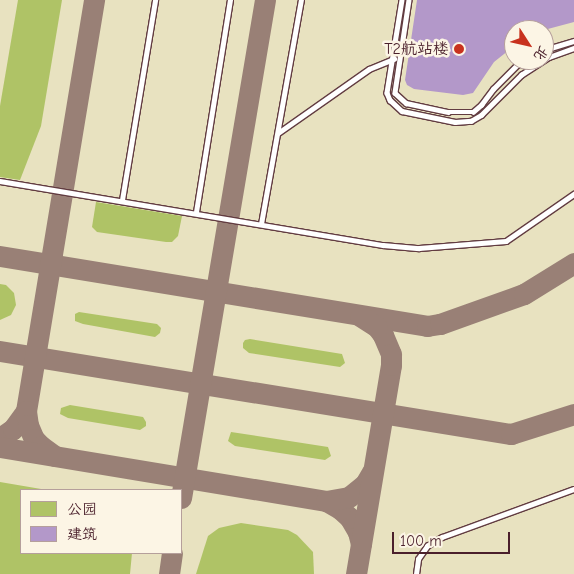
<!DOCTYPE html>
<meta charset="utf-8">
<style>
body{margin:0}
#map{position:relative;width:574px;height:574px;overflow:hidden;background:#e8e2c0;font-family:"Comic Neue","LXGW WenKai TC",sans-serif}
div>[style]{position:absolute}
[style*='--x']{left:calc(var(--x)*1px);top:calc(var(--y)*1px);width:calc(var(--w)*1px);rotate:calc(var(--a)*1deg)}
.green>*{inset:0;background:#afc366}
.taxiway>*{height:21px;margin:-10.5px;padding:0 10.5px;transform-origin:10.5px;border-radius:10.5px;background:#998076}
.building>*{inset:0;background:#b398c9}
.roads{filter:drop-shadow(1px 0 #623c41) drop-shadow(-1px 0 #623c41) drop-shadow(0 1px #623c41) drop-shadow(0 -1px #623c41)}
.service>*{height:4.5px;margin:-2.25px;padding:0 2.25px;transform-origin:2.25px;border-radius:2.25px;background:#fff}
.dots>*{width:14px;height:14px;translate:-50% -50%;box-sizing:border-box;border:2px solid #fcf5e5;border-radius:50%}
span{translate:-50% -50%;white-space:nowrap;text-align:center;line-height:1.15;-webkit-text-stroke:5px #fcf5e5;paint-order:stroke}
.poi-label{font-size:16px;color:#4a1f2b}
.right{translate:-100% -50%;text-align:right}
.legend{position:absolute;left:20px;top:489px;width:162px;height:65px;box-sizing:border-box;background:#fcf5e5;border:1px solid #b59f9b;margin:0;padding:6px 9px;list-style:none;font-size:15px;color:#4a1f2b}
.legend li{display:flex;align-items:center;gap:10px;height:25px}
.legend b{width:25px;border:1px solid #b59f9b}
.north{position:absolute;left:504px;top:20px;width:50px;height:50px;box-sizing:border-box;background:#fcf5e5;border:1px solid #b59f9b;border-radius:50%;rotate:125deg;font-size:14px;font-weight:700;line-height:20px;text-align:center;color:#4a1f2b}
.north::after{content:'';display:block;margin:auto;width:18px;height:22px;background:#c8321e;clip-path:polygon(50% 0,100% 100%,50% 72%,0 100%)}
.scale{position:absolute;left:392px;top:532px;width:118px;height:22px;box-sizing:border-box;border:2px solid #4a1f2b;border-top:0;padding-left:6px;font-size:15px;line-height:18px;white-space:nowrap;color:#4a1f2b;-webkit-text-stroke:4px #fcf5e5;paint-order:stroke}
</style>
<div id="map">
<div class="green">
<div style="clip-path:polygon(18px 0,62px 0,41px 126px,20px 180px,0 177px,0 106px)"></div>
<div style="clip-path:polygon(96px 202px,182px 216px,178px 236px,172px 242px,166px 242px,97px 232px,92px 227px)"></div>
<div style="clip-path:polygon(0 284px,6px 285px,14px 293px,16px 305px,11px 315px,0 320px)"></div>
<div style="clip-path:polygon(79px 312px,157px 324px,161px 328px,160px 333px,155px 337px,83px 324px,75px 321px,75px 314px)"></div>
<div style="clip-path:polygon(250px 339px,342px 354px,345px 363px,340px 367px,249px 353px,243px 348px,243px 343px,245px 340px)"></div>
<div style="clip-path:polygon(70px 405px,143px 417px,146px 422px,146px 426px,140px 430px,68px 418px,60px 414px,61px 408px)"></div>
<div style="clip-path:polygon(231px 432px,328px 447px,331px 456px,325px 460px,235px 446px,228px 441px)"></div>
<div style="clip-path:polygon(0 482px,47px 490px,21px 490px,21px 553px,132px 553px,130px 574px,0 574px)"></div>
<div style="clip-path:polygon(241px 523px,288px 530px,297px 535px,313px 552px,314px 574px,196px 574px,208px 536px,219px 528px)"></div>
</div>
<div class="taxiway">
<div style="--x:0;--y:256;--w:433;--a:9.3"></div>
<div style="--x:427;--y:326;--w:13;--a:-9"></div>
<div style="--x:440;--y:324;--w:89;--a:-19.7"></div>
<div style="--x:524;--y:294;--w:59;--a:-31.8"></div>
<div style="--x:0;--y:351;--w:518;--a:9.23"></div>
<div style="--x:511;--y:434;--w:66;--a:-17.6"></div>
<div style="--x:26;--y:411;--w:417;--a:-80.6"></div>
<div style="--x:0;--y:438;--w:16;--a:-35"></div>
<div style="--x:13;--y:429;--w:22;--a:-54"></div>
<div style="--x:26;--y:411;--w:14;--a:82"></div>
<div style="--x:28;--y:425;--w:15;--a:67"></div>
<div style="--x:34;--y:439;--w:10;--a:45"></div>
<div style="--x:41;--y:446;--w:17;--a:36"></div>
<div style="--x:0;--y:447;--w:330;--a:9.4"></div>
<div style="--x:181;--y:498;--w:505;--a:-80.43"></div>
<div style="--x:361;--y:544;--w:12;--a:-104"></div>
<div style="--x:358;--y:532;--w:16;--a:-120"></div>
<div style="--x:350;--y:518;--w:13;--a:-138"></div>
<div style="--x:340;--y:509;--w:16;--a:-150"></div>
<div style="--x:326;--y:501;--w:23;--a:-10"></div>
<div style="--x:349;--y:497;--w:21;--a:-39"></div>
<div style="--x:365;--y:484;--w:14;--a:-60"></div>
<div style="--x:169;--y:574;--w:21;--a:-82"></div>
<div style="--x:356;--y:574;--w:212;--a:-80.5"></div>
<div style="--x:391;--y:365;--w:11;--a:-90"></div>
<div style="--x:391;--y:354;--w:21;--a:-113"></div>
<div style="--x:383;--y:335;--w:10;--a:-127"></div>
<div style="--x:377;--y:327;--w:20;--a:-147"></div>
</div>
<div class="building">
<div style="clip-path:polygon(417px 0,574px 0,574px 22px,544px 30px,514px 30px,514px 46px,494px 62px,473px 93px,463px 95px,414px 89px,407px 85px,405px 80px)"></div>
</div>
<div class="roads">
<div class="service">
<div style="--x:402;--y:0;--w:94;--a:99.2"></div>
<div style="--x:387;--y:93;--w:8;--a:67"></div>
<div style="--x:390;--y:100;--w:16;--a:43"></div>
<div style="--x:402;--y:111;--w:54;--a:11.7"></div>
<div style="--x:455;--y:122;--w:16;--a:-4"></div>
<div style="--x:471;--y:121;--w:12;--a:-31"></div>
<div style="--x:481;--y:115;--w:57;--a:-45"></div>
<div style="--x:521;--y:75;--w:33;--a:-33"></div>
<div style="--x:549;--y:57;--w:27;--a:-20"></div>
<div style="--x:409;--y:0;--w:94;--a:98.6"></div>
<div style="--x:395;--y:93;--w:15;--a:42"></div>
<div style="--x:406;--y:103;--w:43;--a:12.1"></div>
<div style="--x:448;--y:112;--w:25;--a:0"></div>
<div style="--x:473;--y:112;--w:11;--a:-41"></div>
<div style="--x:481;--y:105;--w:20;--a:-53"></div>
<div style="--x:493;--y:89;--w:34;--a:-45"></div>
<div style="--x:517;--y:65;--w:10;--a:-29"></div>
<div style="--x:544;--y:50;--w:31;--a:-17"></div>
<div style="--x:278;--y:133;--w:111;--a:-35.1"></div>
<div style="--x:369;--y:69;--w:27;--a:-22"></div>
<div style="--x:0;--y:181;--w:388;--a:9.5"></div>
<div style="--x:383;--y:245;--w:36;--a:5"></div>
<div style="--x:419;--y:248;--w:87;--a:-4.6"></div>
<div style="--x:506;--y:241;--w:83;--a:-34.7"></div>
<div style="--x:122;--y:200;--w:203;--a:-80.6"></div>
<div style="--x:196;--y:212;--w:215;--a:-80.9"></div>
<div style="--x:261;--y:224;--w:228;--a:-79.9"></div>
<div style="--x:416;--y:574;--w:15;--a:-82"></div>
<div style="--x:418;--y:559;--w:16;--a:-55"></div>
<div style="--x:427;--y:546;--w:17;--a:-31"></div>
<div style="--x:442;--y:537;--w:140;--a:-20"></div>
</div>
</div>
<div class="dots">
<div style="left:459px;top:49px;background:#c8321e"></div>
</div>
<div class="poi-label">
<span class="right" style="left:449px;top:49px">T2航站楼</span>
</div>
<ul class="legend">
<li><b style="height:14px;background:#afc366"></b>公园</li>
<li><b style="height:14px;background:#b398c9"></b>建筑</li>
</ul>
<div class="north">北</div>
<div class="scale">100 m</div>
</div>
